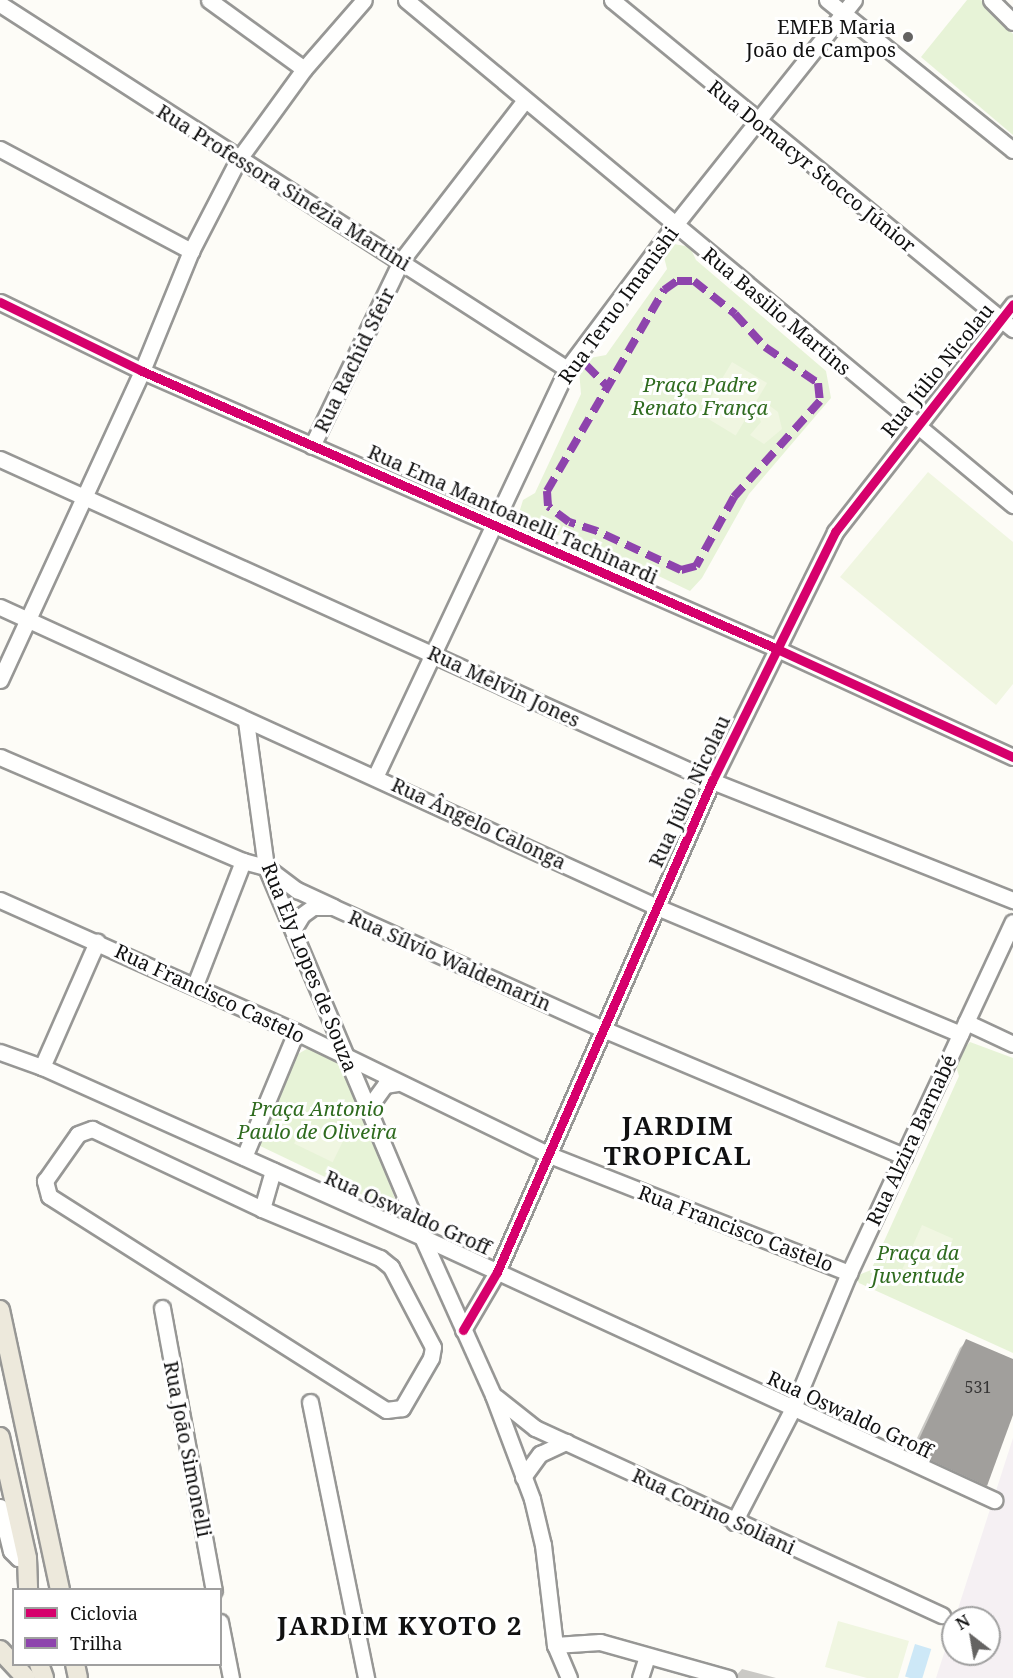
<!DOCTYPE html>
<meta charset="utf-8">
<style>
body{margin:0}
#map{position:relative;width:1013px;height:1678px;overflow:hidden;background:#fdfcf7;font-family:"Noto Serif",serif}
div>[style]{position:absolute}
[style*='--x']{left:calc(var(--x)*1px);top:calc(var(--y)*1px);width:calc(var(--w)*1px);rotate:calc(var(--a)*1deg)}
.industrial>*{inset:0;background:#f5f0f3}
.green>*{inset:0;background:#e7f3d7}
.pitch>*{inset:0;background:#f0f6e1;transform-origin:0 0}
.water>*{inset:0;background:#cde8f7;transform-origin:0 0}
.shadow>*{inset:0;background:#0003}
.building>*{inset:0;background:#a19f9c}
.roads{filter:drop-shadow(2px 0 #979795) drop-shadow(-2px 0 #979795) drop-shadow(0 2px #979795) drop-shadow(0 -2px #979795)}
.minor>*{height:15px;margin:-7.5px;padding:0 7.5px;transform-origin:7.5px;border-radius:7.5px;background:#fffffe}
.major>*{height:18px;margin:-9px;padding:0 9px;transform-origin:9px;border-radius:9px;background:#ede9dc}
.quiet>*{height:8px;margin-top:-4px;transform-origin:0;background:repeating-linear-gradient(90deg,#8e44ad 0 15px,transparent 0 23px)}
.cycleway>*{height:9px;margin:-4.5px;padding:0 4.5px;transform-origin:4.5px;border-radius:4.5px;background:#d6006c}
.dots>*{width:16px;height:16px;translate:-50% -50%;box-sizing:border-box;border:3px solid #fff;border-radius:50%}
span{translate:-50% -50%;white-space:nowrap;text-align:center;line-height:1.15;-webkit-text-stroke:6px #fff;paint-order:stroke}
.number-label{font-size:16px;color:#353434}
.number-label span{-webkit-text-stroke-width:0}
.poi-label{font-size:20px;color:#111}
.right{translate:-100% -50%;text-align:right}
.street-label{font-size:20px;color:#111}
.park-label{font-size:20px;color:#2f6b1f;font-style:italic}
.district-label{font-size:26px;color:#111;font-weight:700;letter-spacing:1.5px}
.legend{position:absolute;left:12px;top:1588px;width:210px;height:78px;box-sizing:border-box;background:#fff;border:2px solid #a0a0a0;margin:0;padding:8px 10px;list-style:none;font-size:18px;color:#111}
.legend li{display:flex;align-items:center;gap:12px;height:30px}
.legend b{width:30px;border:2px solid #a0a0a0}
.north{position:absolute;left:941px;top:1606px;width:60px;height:60px;box-sizing:border-box;background:#fff;border:2px solid #a0a0a0;border-radius:50%;rotate:329deg;font-size:16px;font-weight:700;line-height:24px;text-align:center;color:#111}
.north::after{content:'';display:block;margin:auto;width:21px;height:27px;background:#646362;clip-path:polygon(50% 0,100% 100%,50% 72%,0 100%)}
</style>
<div id="map">
<div class="industrial">
<div style="clip-path:polygon(1013px 1438px,1013px 1678px,936px 1678px,953px 1626px,953px 1654px,989px 1654px,989px 1618px,955px 1618px)"></div>
</div>
<div class="green">
<div style="clip-path:polygon(967px 0,981px 0,1013px 34px,1013px 135px,921px 57px)"></div>
<div style="clip-path:polygon(674px 244px,690px 247px,696px 260px,826px 371px,831px 398px,749px 494px,702px 578px,690px 591px,577px 537px,556px 535px,527px 523px,519px 513px,523px 500px,535px 493px,581px 394px,579px 370px,590px 358px,606px 355px,667px 269px,664px 257px)"></div>
<div style="clip-path:polygon(970px 1042px,1013px 1058px,1013px 1353px,859px 1283px,856px 1276px,871px 1270px,959px 1076px,954px 1060px)"></div>
<div style="clip-path:polygon(310px 1047px,344px 1062px,398px 1207px,392px 1209px,256px 1144px,293px 1057px)"></div>
</div>
<div class="pitch">
<div style="left:732px;top:362px;width:41px;height:61px;rotate:31deg"></div>
<div style="clip-path:polygon(770px 406px,778px 412px,782px 429px,764px 444px,750px 435px,761px 422px,759px 417px)"></div>
<div style="clip-path:polygon(928px 472px,1013px 542px,1013px 684px,996px 705px,840px 577px)"></div>
<div style="left:305px;top:1121px;width:43px;height:25px;rotate:26deg"></div>
<div style="left:922px;top:1225px;width:34px;height:54px;rotate:24deg"></div>
<div style="clip-path:polygon(838px 1621px,909px 1641px,898px 1678px,867px 1678px,825px 1667px)"></div>
</div>
<div class="water">
<div style="left:915px;top:1644px;width:17px;height:34px;rotate:17deg"></div>
</div>
<div class="shadow">
<div style="clip-path:polygon(967px 1341px,1013px 1360px,1013px 1411px,986px 1485px,979px 1492px,907px 1459px,960px 1348px)"></div>
<div style="clip-path:polygon(742px 1669px,776px 1678px,734px 1678px)"></div>
</div>
<div class="building">
<div style="clip-path:polygon(966px 1339px,1013px 1359px,1013px 1415px,987px 1486px,913px 1452px)"></div>
</div>
<div class="roads">
<div class="minor">
<div style="--x:209;--y:0;--w:117;--a:36"></div>
<div style="--x:406;--y:0;--w:790;--a:39.76"></div>
<div style="--x:612;--y:0;--w:519;--a:39.37"></div>
<div style="--x:827;--y:0;--w:239;--a:38.9"></div>
<div style="--x:991;--y:0;--w:31;--a:45"></div>
<div style="--x:0;--y:4;--w:674;--a:32.77"></div>
<div style="--x:0;--y:149;--w:217;--a:28.1"></div>
<div style="--x:0;--y:302;--w:158;--a:25.9"></div>
<div style="--x:142;--y:371;--w:691;--a:23.63"></div>
<div style="--x:775;--y:648;--w:262;--a:24.6"></div>
<div style="--x:312;--y:446;--w:205;--a:-64.3"></div>
<div style="--x:401;--y:261;--w:202;--a:-52.4"></div>
<div style="--x:0;--y:459;--w:781;--a:24.33"></div>
<div style="--x:712;--y:781;--w:324;--a:21.6"></div>
<div style="--x:0;--y:607;--w:722;--a:24.54"></div>
<div style="--x:657;--y:907;--w:329;--a:22.7"></div>
<div style="--x:0;--y:680;--w:340;--a:-65.3"></div>
<div style="--x:142;--y:371;--w:130;--a:-67.8"></div>
<div style="--x:191;--y:251;--w:102;--a:-62.7"></div>
<div style="--x:238;--y:160;--w:112;--a:-54"></div>
<div style="--x:304;--y:69;--w:91;--a:-49"></div>
<div style="--x:246;--y:721;--w:147;--a:82.2"></div>
<div style="--x:266;--y:867;--w:402;--a:67.1"></div>
<div style="--x:422;--y:1237;--w:173;--a:65.8"></div>
<div style="--x:493;--y:1395;--w:111;--a:69.4"></div>
<div style="--x:532;--y:1499;--w:47;--a:76.6"></div>
<div style="--x:543;--y:1545;--w:101;--a:83.2"></div>
<div style="--x:555;--y:1645;--w:36;--a:67"></div>
<div style="--x:0;--y:757;--w:264;--a:23.2"></div>
<div style="--x:243;--y:861;--w:24;--a:15"></div>
<div style="--x:266;--y:867;--w:39;--a:37"></div>
<div style="--x:297;--y:890;--w:40;--a:25"></div>
<div style="--x:333;--y:907;--w:296;--a:24.3"></div>
<div style="--x:603;--y:1029;--w:327;--a:22.9"></div>
<div style="--x:376;--y:775;--w:449;--a:-64.8"></div>
<div style="--x:567;--y:369;--w:179;--a:-53.2"></div>
<div style="--x:674;--y:226;--w:289;--a:-51.5"></div>
<div style="--x:0;--y:900;--w:324;--a:24"></div>
<div style="--x:296;--y:1032;--w:279;--a:25.9"></div>
<div style="--x:547;--y:1154;--w:325;--a:21.5"></div>
<div style="--x:293;--y:930;--w:17;--a:-59"></div>
<div style="--x:302;--y:915;--w:14;--a:-36"></div>
<div style="--x:313;--y:907;--w:17;--a:0"></div>
<div style="--x:195;--y:985;--w:133;--a:-68.8"></div>
<div style="--x:966;--y:1022;--w:52;--a:25.1"></div>
<div style="--x:0;--y:1052;--w:45;--a:19.7"></div>
<div style="--x:42;--y:1067;--w:416;--a:24.1"></div>
<div style="--x:422;--y:1237;--w:630;--a:24.69"></div>
<div style="--x:42;--y:1067;--w:137;--a:-66.3"></div>
<div style="--x:369;--y:1107;--w:27;--a:-54"></div>
<div style="--x:385;--y:1085;--w:12;--a:-9"></div>
<div style="--x:92;--y:1129;--w:188;--a:25.2"></div>
<div style="--x:262;--y:1209;--w:128;--a:22.6"></div>
<div style="--x:380;--y:1258;--w:14;--a:39"></div>
<div style="--x:391;--y:1267;--w:90;--a:62.3"></div>
<div style="--x:433;--y:1347;--w:11;--a:100"></div>
<div style="--x:431;--y:1358;--w:58;--a:120.1"></div>
<div style="--x:402;--y:1408;--w:16;--a:173"></div>
<div style="--x:386;--y:1410;--w:399;--a:-147.6"></div>
<div style="--x:49;--y:1196;--w:16;--a:-105"></div>
<div style="--x:45;--y:1181;--w:57;--a:-54.9"></div>
<div style="--x:78;--y:1134;--w:15;--a:-20"></div>
<div style="--x:244;--y:1157;--w:135;--a:-67.4"></div>
<div style="--x:262;--y:1209;--w:40;--a:-74"></div>
<div style="--x:162;--y:1308;--w:287;--a:79.6"></div>
<div style="--x:463;--y:1330;--w:67;--a:-59.6"></div>
<div style="--x:497;--y:1272;--w:536;--a:-66.35"></div>
<div style="--x:712;--y:781;--w:278;--a:-63.7"></div>
<div style="--x:835;--y:532;--w:289;--a:-52"></div>
<div style="--x:496;--y:1397;--w:50;--a:38.5"></div>
<div style="--x:535;--y:1428;--w:448;--a:24.7"></div>
<div style="--x:310;--y:1402;--w:282;--a:78.5"></div>
<div style="--x:523;--y:1477;--w:29;--a:-54"></div>
<div style="--x:540;--y:1454;--w:29;--a:-25"></div>
<div style="--x:0;--y:1507;--w:45;--a:76"></div>
<div style="--x:11;--y:1551;--w:10;--a:45"></div>
<div style="--x:18;--y:1558;--w:9;--a:0"></div>
<div style="--x:734;--y:1522;--w:128;--a:-62.6"></div>
<div style="--x:793;--y:1408;--w:146;--a:-67.5"></div>
<div style="--x:849;--y:1273;--w:387;--a:-65"></div>
<div style="--x:220;--y:1622;--w:57;--a:78.9"></div>
<div style="--x:555;--y:1645;--w:45;--a:-3.8"></div>
<div style="--x:600;--y:1642;--w:133;--a:15.7"></div>
<div style="--x:640;--y:1678;--w:22;--a:-72"></div>
</div>
<div class="major">
<div style="--x:0;--y:1310;--w:286;--a:77.9"></div>
<div style="--x:0;--y:1437;--w:124;--a:77.4"></div>
<div style="--x:27;--y:1558;--w:32;--a:88"></div>
<div style="--x:0;--y:1650;--w:38;--a:47"></div>
<div style="--x:39;--y:1664;--w:15;--a:70"></div>
<div style="--x:75;--y:1664;--w:14;--a:78"></div>
</div>
</div>
<div class="quiet">
<div style="--x:677;--y:281;--w:17;--a:0"></div>
<div style="--x:694;--y:281;--w:53;--a:38.8"></div>
<div style="--x:735;--y:314;--w:45;--a:47.7"></div>
<div style="--x:765;--y:347;--w:64;--a:34.2"></div>
<div style="--x:818;--y:383;--w:18;--a:84"></div>
<div style="--x:820;--y:401;--w:129;--a:131.9"></div>
<div style="--x:734;--y:497;--w:79;--a:118.8"></div>
<div style="--x:696;--y:566;--w:16;--a:165"></div>
<div style="--x:681;--y:570;--w:93;--a:-155.1"></div>
<div style="--x:597;--y:531;--w:29;--a:-162"></div>
<div style="--x:569;--y:522;--w:26;--a:-143"></div>
<div style="--x:548;--y:506;--w:15;--a:-94"></div>
<div style="--x:547;--y:491;--w:233;--a:-59.8"></div>
<div style="--x:664;--y:290;--w:16;--a:-35"></div>
<div style="--x:567;--y:369;--w:19;--a:-12"></div>
<div style="--x:586;--y:365;--w:30;--a:45"></div>
</div>
<div class="cycleway">
<div style="--x:0;--y:302;--w:158;--a:25.9"></div>
<div style="--x:142;--y:371;--w:691;--a:23.63"></div>
<div style="--x:775;--y:648;--w:262;--a:24.6"></div>
<div style="--x:463;--y:1330;--w:67;--a:-59.6"></div>
<div style="--x:497;--y:1272;--w:536;--a:-66.35"></div>
<div style="--x:712;--y:781;--w:278;--a:-63.7"></div>
<div style="--x:835;--y:532;--w:289;--a:-52"></div>
</div>
<div class="dots">
<div style="left:908px;top:37px;background:#646362"></div>
</div>
<div class="number-label">
<span style="left:978px;top:1387px">531</span>
</div>
<div class="poi-label">
<span class="right" style="left:896px;top:38px">EMEB Maria<br>João de Campos</span>
</div>
<div class="street-label">
<span style="left:812px;top:166px;rotate:39deg">Rua Domacyr Stocco Júnior</span>
<span style="left:284px;top:187px;rotate:32deg">Rua Professora Sinézia Martini</span>
<span style="left:618px;top:305px;rotate:-54deg">Rua Teruo Imanishi</span>
<span style="left:777px;top:311px;rotate:40deg">Rua Basilio Martins</span>
<span style="left:354px;top:360px;rotate:-64deg">Rua Rachid Sfeir</span>
<span style="left:937px;top:370px;rotate:-51deg">Rua Júlio Nicolau</span>
<span style="left:513px;top:514px;rotate:24deg">Rua Ema Mantoanelli Tachinardi</span>
<span style="left:504px;top:686px;rotate:25deg">Rua Melvin Jones</span>
<span style="left:689px;top:791px;rotate:-65deg">Rua Júlio Nicolau</span>
<span style="left:479px;top:823px;rotate:25deg">Rua Ângelo Calonga</span>
<span style="left:450px;top:960px;rotate:24deg">Rua Sílvio Waldemarin</span>
<span style="left:310px;top:967px;rotate:68deg">Rua Ely Lopes de Souza</span>
<span style="left:210px;top:993px;rotate:25deg">Rua Francisco Castelo</span>
<span style="left:911px;top:1140px;rotate:-65deg">Rua Alzira Barnabé</span>
<span style="left:408px;top:1212px;rotate:24deg">Rua Oswaldo Groff</span>
<span style="left:736px;top:1228px;rotate:21deg">Rua Francisco Castelo</span>
<span style="left:850px;top:1414px;rotate:25deg">Rua Oswaldo Groff</span>
<span style="left:188px;top:1449px;rotate:79deg">Rua João Simonelli</span>
<span style="left:714px;top:1511px;rotate:25deg">Rua Corino Soliani</span>
</div>
<div class="park-label">
<span style="left:700px;top:396px">Praça Padre<br>Renato França</span>
<span style="left:317px;top:1120px">Praça Antonio<br>Paulo de Oliveira</span>
<span style="left:918px;top:1264px">Praça da<br>Juventude</span>
</div>
<div class="district-label">
<span style="left:678px;top:1141px">JARDIM<br>TROPICAL</span>
<span style="left:400px;top:1626px">JARDIM KYOTO 2</span>
</div>
<ul class="legend">
<li><b style="height:8px;background:#d6006c"></b>Ciclovia</li>
<li><b style="height:8px;background:#8e44ad"></b>Trilha</li>
</ul>
<div class="north">N</div>
</div>
